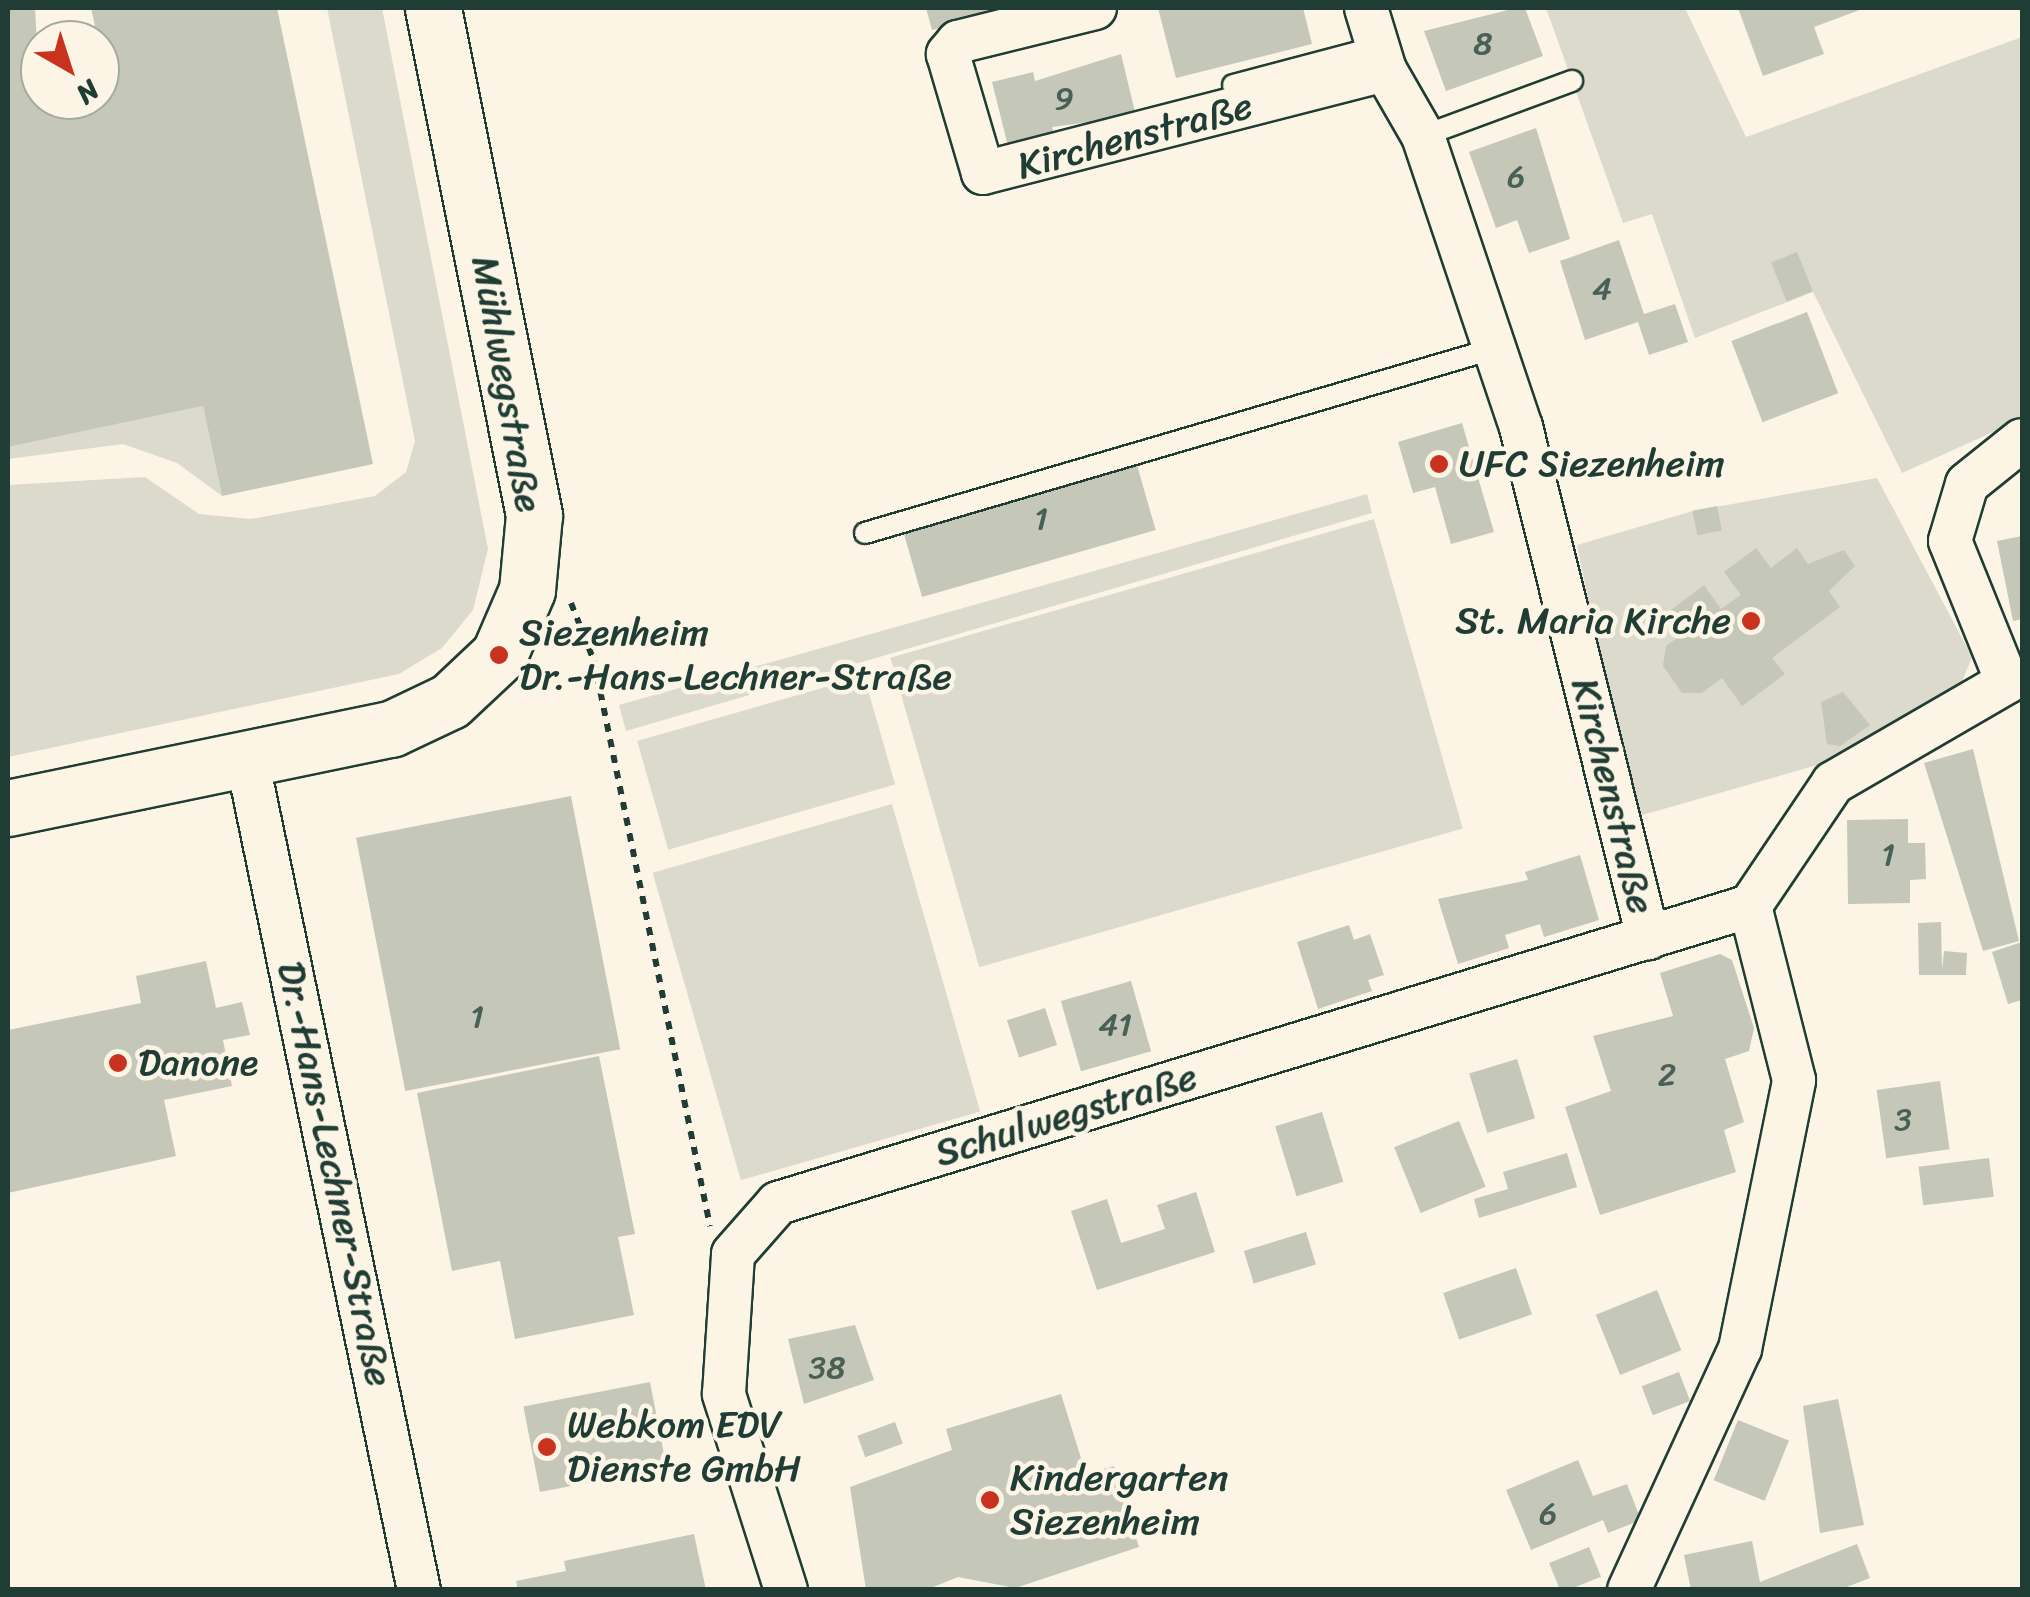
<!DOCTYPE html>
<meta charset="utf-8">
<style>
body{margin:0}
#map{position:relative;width:2030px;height:1597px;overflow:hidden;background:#fcf5e5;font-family:Sriracha,sans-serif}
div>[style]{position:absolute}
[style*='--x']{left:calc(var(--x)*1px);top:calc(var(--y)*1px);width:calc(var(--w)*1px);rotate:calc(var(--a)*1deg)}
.green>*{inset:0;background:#dcdacc;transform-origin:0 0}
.building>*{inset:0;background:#c5c7b9;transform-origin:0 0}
.path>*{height:6px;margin-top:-3px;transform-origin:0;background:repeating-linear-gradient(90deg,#1f3d34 0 8px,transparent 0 16px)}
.roads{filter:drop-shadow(2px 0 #1f3d34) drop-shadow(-2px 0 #1f3d34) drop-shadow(0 2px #1f3d34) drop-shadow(0 -2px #1f3d34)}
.lane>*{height:20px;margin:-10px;padding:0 10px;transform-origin:10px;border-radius:10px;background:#fcf5e5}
.street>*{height:42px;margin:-21px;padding:0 21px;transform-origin:21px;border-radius:21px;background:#fcf5e5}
.secondary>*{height:55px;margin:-27.5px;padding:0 27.5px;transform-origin:27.5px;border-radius:27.5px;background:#fcf5e5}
.dots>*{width:28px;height:28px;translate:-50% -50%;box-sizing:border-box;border:5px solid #fcf5e5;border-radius:50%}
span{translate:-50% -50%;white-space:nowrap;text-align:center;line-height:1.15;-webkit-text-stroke:9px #fcf5e5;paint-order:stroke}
.number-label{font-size:32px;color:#486055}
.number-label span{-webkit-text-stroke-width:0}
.street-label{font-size:38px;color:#1f3d34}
.poi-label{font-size:38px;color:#1f3d34}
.left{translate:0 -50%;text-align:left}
.right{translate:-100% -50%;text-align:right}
.frame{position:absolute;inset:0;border:10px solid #1f3d34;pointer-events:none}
.north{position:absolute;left:20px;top:20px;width:100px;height:100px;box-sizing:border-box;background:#fcf5e5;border:2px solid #a4ab9e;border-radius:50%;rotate:141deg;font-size:28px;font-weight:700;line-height:40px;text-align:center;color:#1f3d34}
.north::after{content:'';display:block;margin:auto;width:35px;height:45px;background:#c8321e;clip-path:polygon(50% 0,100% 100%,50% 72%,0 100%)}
</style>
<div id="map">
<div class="green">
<div style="clip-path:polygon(327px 8px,382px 8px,488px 549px,473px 610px,442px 648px,399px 674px,8px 757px,8px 485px,145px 477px,199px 514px,251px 519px,375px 496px,406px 472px,415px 441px)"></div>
<div style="clip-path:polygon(1546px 8px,1685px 8px,1746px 137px,2022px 37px,2022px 419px,1902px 473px,1813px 292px,1695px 338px,1652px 214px,1623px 223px)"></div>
<div style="clip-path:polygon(203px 406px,222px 496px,177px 463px,123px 444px,8px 459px,8px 447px)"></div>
<div style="clip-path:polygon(1877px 478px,1972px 657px,1957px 694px,1835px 760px,1632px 818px,1577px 545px,1693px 511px)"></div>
<div style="clip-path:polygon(1367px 494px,1372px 513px,626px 731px,619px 705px)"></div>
<div style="left:1374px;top:519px;width:322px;height:503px;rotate:74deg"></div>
<div style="left:864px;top:676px;width:113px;height:236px;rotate:74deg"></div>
<div style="left:892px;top:804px;width:320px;height:249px;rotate:74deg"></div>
</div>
<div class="building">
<div style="clip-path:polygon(8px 8px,35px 8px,40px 100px,100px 100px,100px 40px,42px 39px,95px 26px,91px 8px,277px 8px,373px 464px,222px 496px,203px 406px,8px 447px)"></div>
<div style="clip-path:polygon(926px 8px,1002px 8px,1004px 14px,932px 30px)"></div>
<div style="clip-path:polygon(1158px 8px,1303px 8px,1312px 44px,1176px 78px)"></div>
<div style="clip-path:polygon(1516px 8px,1525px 8px,1543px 56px,1446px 91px,1424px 31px)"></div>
<div style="clip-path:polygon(1738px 8px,1865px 8px,1814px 27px,1824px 54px,1763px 76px)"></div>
<div style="clip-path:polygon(1121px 54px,1136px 116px,1052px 127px,1054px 135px,1008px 146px,992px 82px,1033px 72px,1035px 81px)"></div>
<div style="clip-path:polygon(1536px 128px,1570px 239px,1529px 253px,1517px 220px,1496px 228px,1469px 152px)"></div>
<div style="clip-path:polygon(1619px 240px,1644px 314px,1675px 304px,1688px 342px,1649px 355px,1638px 322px,1585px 340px,1560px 261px)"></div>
<div style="left:1797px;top:252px;width:42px;height:28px;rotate:68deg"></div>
<div style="left:1807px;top:312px;width:87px;height:81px;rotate:69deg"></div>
<div style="clip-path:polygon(1462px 423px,1494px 532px,1451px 544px,1435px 487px,1413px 493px,1398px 442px)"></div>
<div style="left:1135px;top:458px;width:75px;height:243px;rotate:74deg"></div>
<div style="left:1717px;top:506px;width:25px;height:25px;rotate:79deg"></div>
<div style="clip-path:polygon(2022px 536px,2022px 619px,2013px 621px,1997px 541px)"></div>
<div style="clip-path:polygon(1756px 548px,1771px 568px,1797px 548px,1808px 564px,1844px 550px,1855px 566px,1829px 591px,1840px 607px,1772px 658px,1785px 674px,1742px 706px,1722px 678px,1702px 693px,1682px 693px,1663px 666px,1666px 646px,1687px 631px,1671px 610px,1704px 585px,1721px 609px,1741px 595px,1724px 572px)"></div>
<div style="clip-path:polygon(1843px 692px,1870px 725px,1840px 746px,1827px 744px,1821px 702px)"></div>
<div style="clip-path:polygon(1973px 749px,2019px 941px,1983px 951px,1924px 763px)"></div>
<div style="left:571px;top:796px;width:258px;height:219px;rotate:79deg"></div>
<div style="clip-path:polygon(1908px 819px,1908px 843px,1925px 843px,1926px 879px,1910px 880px,1910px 903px,1848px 904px,1847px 820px)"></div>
<div style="clip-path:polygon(1580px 855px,1599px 920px,1544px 937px,1540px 924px,1505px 935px,1509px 948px,1458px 964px,1438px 899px,1528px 880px,1525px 872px)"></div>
<div style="clip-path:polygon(1941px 922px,1942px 970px,1944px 951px,1967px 953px,1966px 975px,1919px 975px,1918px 923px)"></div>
<div style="clip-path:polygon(1349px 925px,1354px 940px,1370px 934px,1384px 975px,1368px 980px,1372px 991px,1318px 1009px,1297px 942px)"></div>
<div style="clip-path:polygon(2022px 942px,2022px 1000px,2008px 1004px,1992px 952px)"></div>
<div style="clip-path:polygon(1720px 954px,1732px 960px,1754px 1028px,1749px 1051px,1725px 1059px,1744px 1122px,1724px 1130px,1736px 1172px,1600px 1215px,1565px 1107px,1611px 1091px,1593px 1036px,1673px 1016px,1660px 973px)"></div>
<div style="clip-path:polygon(206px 961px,216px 1008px,242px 1002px,250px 1035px,223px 1040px,232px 1086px,164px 1100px,176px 1156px,8px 1193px,8px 1030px,141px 1003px,136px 976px)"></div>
<div style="left:1131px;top:981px;width:73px;height:73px;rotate:74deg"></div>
<div style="left:1045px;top:1008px;width:39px;height:40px;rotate:72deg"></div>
<div style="clip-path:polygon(599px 1056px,635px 1234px,618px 1237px,634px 1315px,515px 1339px,500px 1261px,452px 1271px,417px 1093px)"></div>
<div style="left:1517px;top:1059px;width:62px;height:50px;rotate:73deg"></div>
<div style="left:1940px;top:1081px;width:69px;height:64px;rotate:82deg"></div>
<div style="left:1322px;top:1112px;width:73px;height:49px;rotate:73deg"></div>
<div style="left:1459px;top:1121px;width:71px;height:70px;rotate:68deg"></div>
<div style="clip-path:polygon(1567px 1153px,1577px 1187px,1479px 1218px,1474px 1199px,1508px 1189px,1503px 1172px)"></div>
<div style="left:1989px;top:1158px;width:39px;height:71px;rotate:83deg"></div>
<div style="clip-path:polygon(1196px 1192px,1215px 1252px,1097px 1290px,1071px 1211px,1107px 1199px,1121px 1243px,1165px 1229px,1157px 1205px)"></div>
<div style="left:1306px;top:1232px;width:34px;height:65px;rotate:73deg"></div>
<div style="left:1516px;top:1268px;width:49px;height:77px;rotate:71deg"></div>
<div style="left:1657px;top:1290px;width:65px;height:66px;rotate:68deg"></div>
<div style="clip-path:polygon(855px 1325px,874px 1380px,804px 1404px,788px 1339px)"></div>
<div style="left:1679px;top:1372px;width:31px;height:40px;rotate:69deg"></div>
<div style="left:650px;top:1382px;width:87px;height:129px;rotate:79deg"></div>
<div style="clip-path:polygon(1061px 1394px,1086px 1474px,1114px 1466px,1139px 1547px,1015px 1588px,958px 1577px,926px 1590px,866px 1590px,850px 1487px,952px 1450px,946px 1429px)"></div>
<div style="clip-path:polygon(1838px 1399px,1864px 1525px,1820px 1533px,1803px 1406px)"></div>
<div style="left:1738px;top:1420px;width:55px;height:65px;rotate:22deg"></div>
<div style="left:895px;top:1422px;width:23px;height:40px;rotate:70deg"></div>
<div style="clip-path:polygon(1578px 1460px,1593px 1496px,1627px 1484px,1641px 1520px,1608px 1533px,1603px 1520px,1531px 1550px,1506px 1490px)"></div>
<div style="clip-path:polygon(694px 1534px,706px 1590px,518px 1590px,516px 1581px,566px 1571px,564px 1561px)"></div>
<div style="clip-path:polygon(1752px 1541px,1760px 1582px,1857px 1544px,1870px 1578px,1839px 1590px,1691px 1590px,1684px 1555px)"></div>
<div style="left:1589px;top:1547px;width:32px;height:43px;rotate:68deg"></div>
</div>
<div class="path">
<div style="--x:571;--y:603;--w:62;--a:68.4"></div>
<div style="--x:594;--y:661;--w:577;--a:78.4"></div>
</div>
<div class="roads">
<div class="lane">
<div style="--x:1233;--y:85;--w:149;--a:-14.8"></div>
<div style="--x:1423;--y:136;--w:159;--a:-20.3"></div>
<div style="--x:865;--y:533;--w:658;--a:-16.34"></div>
</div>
<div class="street">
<div style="--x:1095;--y:8;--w:141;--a:166.1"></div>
<div style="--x:958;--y:42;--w:16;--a:130"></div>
<div style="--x:948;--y:54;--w:124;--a:73.6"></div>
<div style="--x:983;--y:173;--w:415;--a:-14.4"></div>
<div style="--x:1366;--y:8;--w:65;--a:73"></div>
<div style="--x:1385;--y:70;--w:76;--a:60.1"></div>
<div style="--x:1423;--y:136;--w:307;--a:71.4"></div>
<div style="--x:1521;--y:427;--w:527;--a:76.04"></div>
<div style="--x:2007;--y:682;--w:152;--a:-112"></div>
<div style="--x:1950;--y:541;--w:59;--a:-73.4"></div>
<div style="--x:1967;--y:484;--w:70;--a:-38.7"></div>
<div style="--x:247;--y:759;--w:849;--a:78.31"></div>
<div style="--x:786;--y:1590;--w:206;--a:-107.6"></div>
<div style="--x:724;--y:1394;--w:140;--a:-86.3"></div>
<div style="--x:733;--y:1254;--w:68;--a:-48.6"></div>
<div style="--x:778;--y:1203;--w:1016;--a:-16.99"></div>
<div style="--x:1750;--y:906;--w:148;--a:-56"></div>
<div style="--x:1833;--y:783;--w:201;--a:-30.1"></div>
<div style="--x:1629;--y:1590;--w:265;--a:-65.3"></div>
<div style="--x:1740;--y:1349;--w:274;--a:-78.6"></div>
<div style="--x:1794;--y:1080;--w:179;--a:-104.2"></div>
</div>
<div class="secondary">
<div style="--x:8;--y:808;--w:391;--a:-11.7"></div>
<div style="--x:391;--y:729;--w:65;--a:-25.4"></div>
<div style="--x:450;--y:701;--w:67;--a:-43.2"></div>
<div style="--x:499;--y:655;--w:71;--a:-66.7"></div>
<div style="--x:527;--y:590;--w:75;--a:-84.7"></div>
<div style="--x:534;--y:515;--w:517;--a:-101.27"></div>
</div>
</div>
<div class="dots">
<div style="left:1439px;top:464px;background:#c8321e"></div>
<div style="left:1751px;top:621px;background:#c8321e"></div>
<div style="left:499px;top:655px;background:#c8321e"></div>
<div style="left:118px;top:1063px;background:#c8321e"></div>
<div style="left:547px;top:1447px;background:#c8321e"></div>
<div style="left:990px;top:1500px;background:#c8321e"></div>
</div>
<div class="number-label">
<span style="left:1483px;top:44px">8</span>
<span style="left:1064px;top:99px">9</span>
<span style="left:1516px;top:177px">6</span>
<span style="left:1602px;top:289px">4</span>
<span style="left:1041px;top:519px">1</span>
<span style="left:1888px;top:855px">1</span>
<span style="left:477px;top:1017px">1</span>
<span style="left:1115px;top:1025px">41</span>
<span style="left:1667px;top:1075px">2</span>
<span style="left:1903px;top:1120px">3</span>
<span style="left:827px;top:1368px">38</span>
<span style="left:1548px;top:1514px">6</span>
</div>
<div class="street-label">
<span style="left:1135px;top:136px;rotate:-15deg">Kirchenstraße</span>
<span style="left:507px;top:384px;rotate:80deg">Mühlwegstraße</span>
<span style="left:1613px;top:796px;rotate:76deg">Kirchenstraße</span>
<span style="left:1066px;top:1115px;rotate:-17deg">Schulwegstraße</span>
<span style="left:335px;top:1174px;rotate:78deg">Dr.-Hans-Lechner-Straße</span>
</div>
<div class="poi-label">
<span class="left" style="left:1459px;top:464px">UFC Siezenheim</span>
<span class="right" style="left:1731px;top:621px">St. Maria Kirche</span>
<span class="left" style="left:519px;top:655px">Siezenheim<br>Dr.-Hans-Lechner-Straße</span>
<span class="left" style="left:138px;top:1063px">Danone</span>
<span class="left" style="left:567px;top:1447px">Webkom EDV<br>Dienste GmbH</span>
<span class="left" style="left:1010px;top:1500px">Kindergarten<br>Siezenheim</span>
</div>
<div class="frame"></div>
<div class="north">N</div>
</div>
